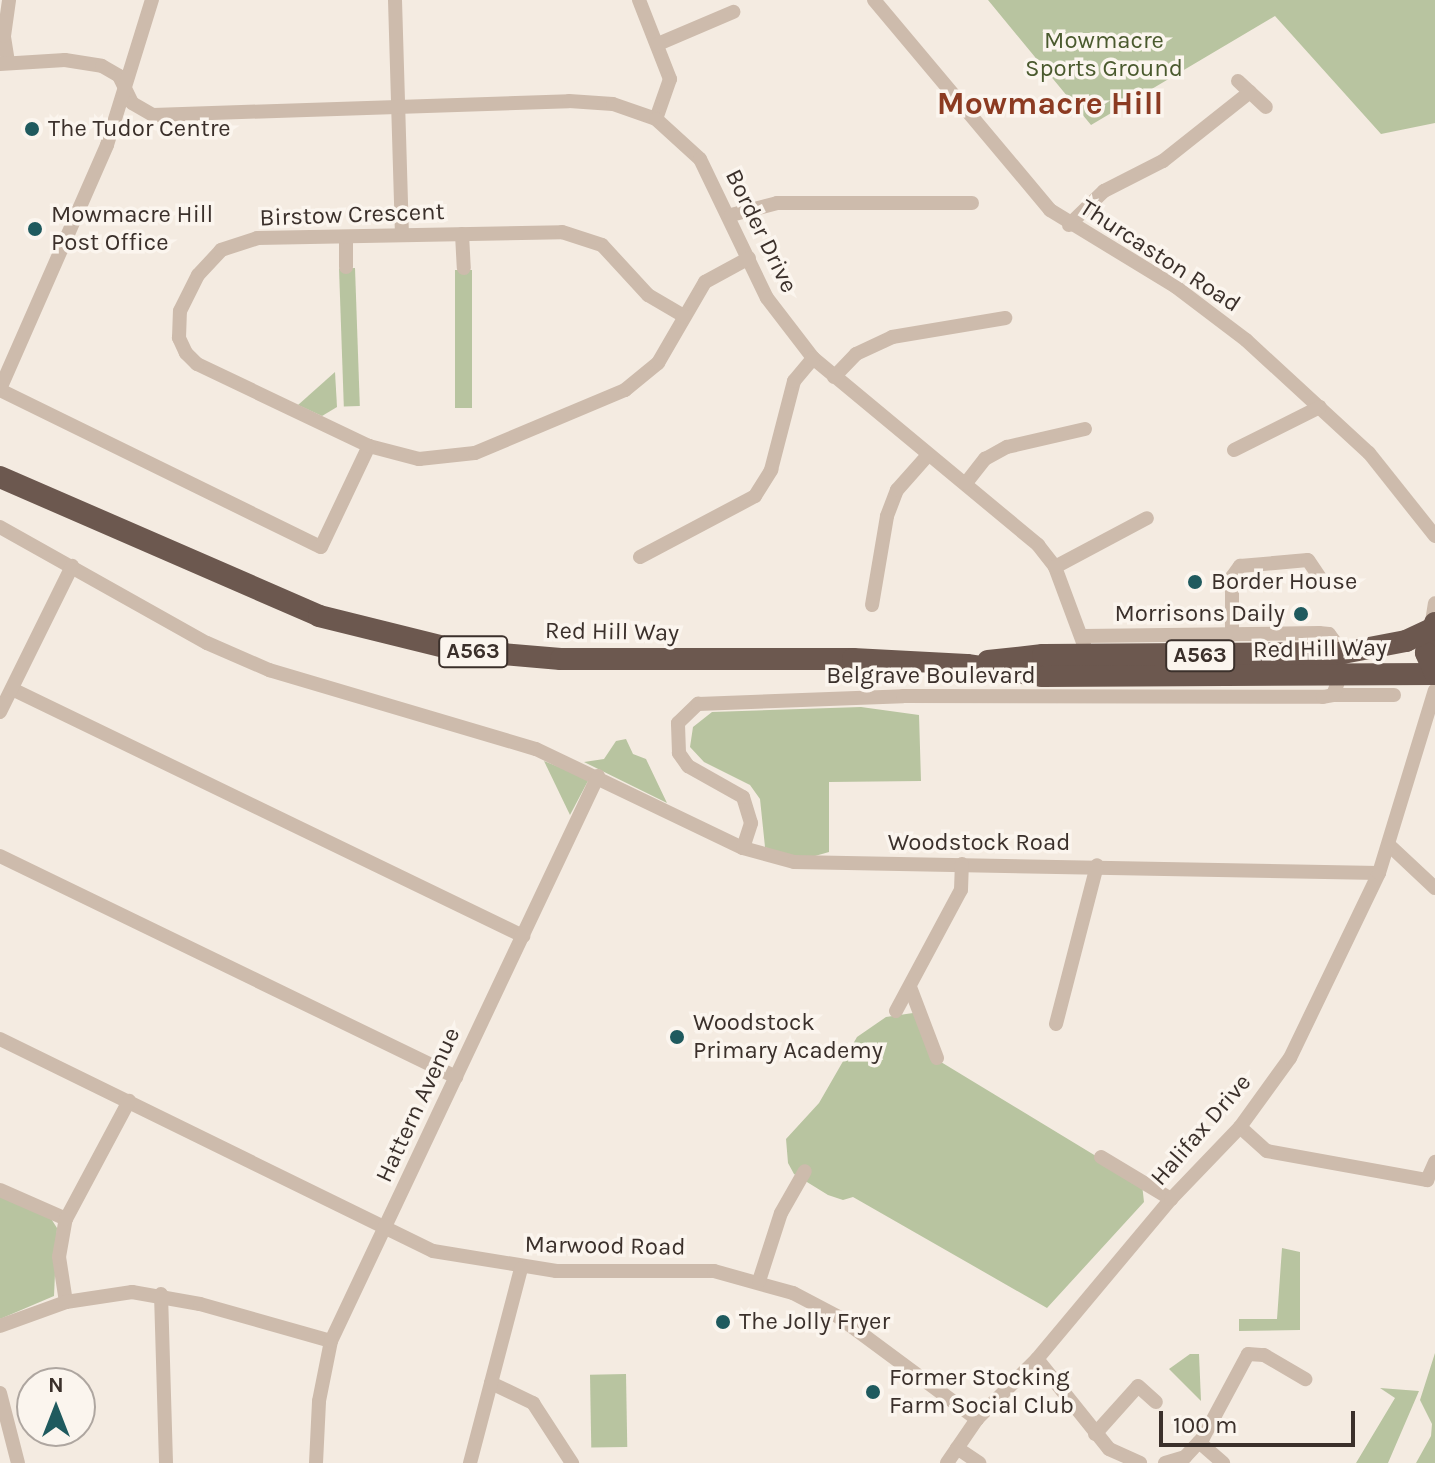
<!DOCTYPE html>
<style>
body{margin:0}
#map{position:relative;width:1435px;height:1463px;overflow:hidden;background:#f4ebe1;font-family:Karla,sans-serif}
div>[style]{position:absolute}
[style*='--x']{left:calc(var(--x)*1px);top:calc(var(--y)*1px);width:calc(var(--w)*1px);rotate:calc(var(--a)*1deg)}
.green>*{inset:0;background:#b8c4a0;transform-origin:0 0}
.minor>*{height:14px;margin:-7px;padding:0 7px;transform-origin:7px;border-radius:7px;background:#cdbbac}
.trunk>*{height:22px;margin:-11px;padding:0 11px;transform-origin:11px;border-radius:11px;background:#6c584f}
.dots>*{width:22px;height:22px;translate:-50% -50%;box-sizing:border-box;border:4px solid #fbf5ee;border-radius:50%}
span{translate:-50% -50%;white-space:nowrap;text-align:center;line-height:1.15;-webkit-text-stroke:7px #fbf5ee;paint-order:stroke}
.shield-label span{padding:2px 6px;background:#fbf5ee;border:2px solid;border-radius:6px;-webkit-text-stroke-width:0}
.shield-label{font-size:22px;color:#3b302b;font-weight:700}
.park-label{font-size:24px;color:#4a5a2e}
.poi-label{font-size:24px;color:#3b302b}
.left{translate:0 -50%;text-align:left}
.right{translate:-100% -50%;text-align:right}
.street-label{font-size:24px;color:#3b302b}
.district-label{font-size:32px;color:#8c3b22;font-weight:700}
.north{position:absolute;left:16px;top:1367px;width:80px;height:80px;box-sizing:border-box;background:#fbf5ee;border:2px solid #aea6a0;border-radius:50%;rotate:0deg;font-size:22px;font-weight:700;line-height:32px;text-align:center;color:#3b302b}
.north::after{content:'';display:block;margin:auto;width:28px;height:36px;background:#1f5a5e;clip-path:polygon(50% 0,100% 100%,50% 72%,0 100%)}
.scale{position:absolute;left:1159px;top:1411px;width:196px;height:36px;box-sizing:border-box;border:4px solid #3b302b;border-top:0;padding-left:10px;font-size:24px;line-height:28px;white-space:nowrap;color:#3b302b;-webkit-text-stroke:6px #fbf5ee;paint-order:stroke}
</style>
<div id="map">
<div class="green">
<div style="clip-path:polygon(988px 0,1435px 0,1435px 123px,1381px 134px,1275px 16px,1091px 125px)"></div>
<div style="left:355px;top:268px;width:138px;height:16px;rotate:88deg"></div>
<div style="left:455px;top:270px;width:17px;height:138px"></div>
<div style="clip-path:polygon(335px 372px,337px 407px,322px 416px,298px 405px)"></div>
<div style="clip-path:polygon(861px 707px,919px 715px,921px 781px,829px 782px,829px 852px,794px 862px,765px 847px,760px 799px,750px 785px,704px 762px,690px 747px,693px 727px,712px 712px)"></div>
<div style="clip-path:polygon(626px 739px,633px 754px,646px 759px,667px 803px,584px 762px,604px 759px,616px 741px)"></div>
<div style="clip-path:polygon(544px 761px,589px 779px,570px 815px)"></div>
<div style="clip-path:polygon(913px 1013px,936px 1059px,1142px 1184px,1144px 1202px,1047px 1308px,853px 1197px,843px 1200px,828px 1195px,794px 1174px,788px 1163px,786px 1139px,819px 1103px,857px 1037px,886px 1017px)"></div>
<div style="clip-path:polygon(0 1193px,50px 1217px,57px 1228px,54px 1296px,0 1319px)"></div>
<div style="clip-path:polygon(1282px 1248px,1300px 1252px,1300px 1330px,1239px 1331px,1239px 1319px,1277px 1319px)"></div>
<div style="clip-path:polygon(1435px 1353px,1435px 1463px,1416px 1463px,1431px 1436px,1432px 1424px,1420px 1400px)"></div>
<div style="clip-path:polygon(1190px 1354px,1199px 1354px,1201px 1401px,1169px 1369px)"></div>
<div style="left:626px;top:1374px;width:73px;height:36px;rotate:89deg"></div>
<div style="clip-path:polygon(1380px 1388px,1419px 1391px,1388px 1463px,1356px 1463px,1395px 1398px)"></div>
</div>
<div class="minor">
<div style="--x:395;--y:0;--w:235;--a:88.3"></div>
<div style="--x:639;--y:0;--w:85;--a:68.6"></div>
<div style="--x:670;--y:79;--w:42;--a:109.3"></div>
<div style="--x:874;--y:0;--w:274;--a:50"></div>
<div style="--x:1050;--y:210;--w:148;--a:31.4"></div>
<div style="--x:1176;--y:287;--w:88;--a:37.1"></div>
<div style="--x:1246;--y:340;--w:167;--a:42.6"></div>
<div style="--x:1369;--y:453;--w:106;--a:51.5"></div>
<div style="--x:658;--y:44;--w:82;--a:-23.1"></div>
<div style="--x:8;--y:62;--w:26;--a:-99"></div>
<div style="--x:4;--y:36;--w:36;--a:-82"></div>
<div style="--x:0;--y:64;--w:65;--a:-3.5"></div>
<div style="--x:65;--y:60;--w:37;--a:9"></div>
<div style="--x:102;--y:66;--w:20;--a:30"></div>
<div style="--x:119;--y:76;--w:30;--a:64"></div>
<div style="--x:132;--y:103;--w:24;--a:30"></div>
<div style="--x:153;--y:115;--w:416;--a:-1.9"></div>
<div style="--x:569;--y:101;--w:44;--a:3.9"></div>
<div style="--x:613;--y:104;--w:46;--a:19.2"></div>
<div style="--x:656;--y:119;--w:59;--a:42.3"></div>
<div style="--x:700;--y:159;--w:154;--a:64.3"></div>
<div style="--x:767;--y:298;--w:76;--a:52.5"></div>
<div style="--x:813;--y:358;--w:293;--a:39.7"></div>
<div style="--x:1038;--y:545;--w:28;--a:52"></div>
<div style="--x:1055;--y:567;--w:100;--a:69.6"></div>
<div style="--x:1238;--y:81;--w:38;--a:43"></div>
<div style="--x:731;--y:215;--w:48;--a:-14.6"></div>
<div style="--x:777;--y:203;--w:195;--a:0"></div>
<div style="--x:1069;--y:225;--w:49;--a:-44.2"></div>
<div style="--x:1104;--y:191;--w:66;--a:-27"></div>
<div style="--x:1163;--y:161;--w:111;--a:-38.4"></div>
<div style="--x:462;--y:234;--w:34;--a:87"></div>
<div style="--x:346;--y:237;--w:30;--a:90"></div>
<div style="--x:834;--y:377;--w:32;--a:-46"></div>
<div style="--x:856;--y:354;--w:40;--a:-25"></div>
<div style="--x:892;--y:337;--w:115;--a:-9.5"></div>
<div style="--x:0;--y:389;--w:266;--a:-66.3"></div>
<div style="--x:107;--y:145;--w:152;--a:-72.8"></div>
<div style="--x:0;--y:390;--w:357;--a:26.1"></div>
<div style="--x:321;--y:547;--w:112;--a:-64.6"></div>
<div style="--x:369;--y:446;--w:52;--a:14.6"></div>
<div style="--x:419;--y:459;--w:56;--a:-6.1"></div>
<div style="--x:475;--y:453;--w:163;--a:-22.8"></div>
<div style="--x:625;--y:390;--w:43;--a:-39.3"></div>
<div style="--x:658;--y:363;--w:94;--a:-59.9"></div>
<div style="--x:705;--y:282;--w:50;--a:-28.6"></div>
<div style="--x:369;--y:446;--w:191;--a:-154.5"></div>
<div style="--x:197;--y:364;--w:16;--a:-135"></div>
<div style="--x:186;--y:353;--w:17;--a:-115"></div>
<div style="--x:179;--y:338;--w:27;--a:-88"></div>
<div style="--x:180;--y:311;--w:40;--a:-63.4"></div>
<div style="--x:198;--y:275;--w:34;--a:-47"></div>
<div style="--x:221;--y:250;--w:38;--a:-18"></div>
<div style="--x:257;--y:238;--w:305;--a:-1.1"></div>
<div style="--x:562;--y:232;--w:42;--a:18"></div>
<div style="--x:602;--y:245;--w:68;--a:47.4"></div>
<div style="--x:648;--y:295;--w:42;--a:30.3"></div>
<div style="--x:1234;--y:450;--w:96;--a:-26.6"></div>
<div style="--x:966;--y:483;--w:31;--a:-52"></div>
<div style="--x:985;--y:459;--w:25;--a:-29"></div>
<div style="--x:1007;--y:447;--w:80;--a:-13"></div>
<div style="--x:0;--y:527;--w:237;--a:29.3"></div>
<div style="--x:207;--y:643;--w:68;--a:23.5"></div>
<div style="--x:269;--y:670;--w:278;--a:16.5"></div>
<div style="--x:536;--y:749;--w:229;--a:25.6"></div>
<div style="--x:743;--y:848;--w:53;--a:15.4"></div>
<div style="--x:794;--y:862;--w:585;--a:1.08"></div>
<div style="--x:640;--y:557;--w:130;--a:-27.9"></div>
<div style="--x:755;--y:496;--w:31;--a:-58"></div>
<div style="--x:771;--y:470;--w:92;--a:-75.5"></div>
<div style="--x:794;--y:381;--w:30;--a:-50"></div>
<div style="--x:1055;--y:567;--w:104;--a:-28"></div>
<div style="--x:872;--y:605;--w:90;--a:-80.4"></div>
<div style="--x:887;--y:516;--w:28;--a:-69"></div>
<div style="--x:897;--y:490;--w:47;--a:-48.5"></div>
<div style="--x:1431;--y:628;--w:25;--a:-81"></div>
<div style="--x:1232;--y:635;--w:58;--a:-90"></div>
<div style="--x:1232;--y:577;--w:14;--a:-54"></div>
<div style="--x:1240;--y:566;--w:68;--a:-5"></div>
<div style="--x:1308;--y:560;--w:25;--a:56"></div>
<div style="--x:1082;--y:636;--w:237;--a:-0.7"></div>
<div style="--x:1319;--y:633;--w:10;--a:6"></div>
<div style="--x:1329;--y:634;--w:24;--a:54"></div>
<div style="--x:12;--y:689;--w:568;--a:25.8"></div>
<div style="--x:1333;--y:695;--w:61;--a:0"></div>
<div style="--x:0;--y:712;--w:163;--a:-63.7"></div>
<div style="--x:1389;--y:845;--w:63;--a:43.1"></div>
<div style="--x:743;--y:848;--w:26;--a:-72"></div>
<div style="--x:751;--y:823;--w:27;--a:-107"></div>
<div style="--x:743;--y:797;--w:63;--a:-150.6"></div>
<div style="--x:688;--y:766;--w:16;--a:-125"></div>
<div style="--x:679;--y:753;--w:30;--a:-92"></div>
<div style="--x:678;--y:723;--w:28;--a:-44"></div>
<div style="--x:698;--y:704;--w:205;--a:-2.2"></div>
<div style="--x:903;--y:696;--w:420;--a:0.1"></div>
<div style="--x:1323;--y:697;--w:10;--a:-11"></div>
<div style="--x:1333;--y:695;--w:22;--a:-69"></div>
<div style="--x:0;--y:856;--w:507;--a:25.86"></div>
<div style="--x:910;--y:987;--w:76;--a:69.2"></div>
<div style="--x:896;--y:1011;--w:137;--a:-61.8"></div>
<div style="--x:961;--y:890;--w:26;--a:-88"></div>
<div style="--x:1056;--y:1024;--w:164;--a:-75.5"></div>
<div style="--x:0;--y:1039;--w:482;--a:26.1"></div>
<div style="--x:433;--y:1251;--w:125;--a:9.2"></div>
<div style="--x:556;--y:1271;--w:158;--a:0"></div>
<div style="--x:714;--y:1271;--w:82;--a:15.6"></div>
<div style="--x:793;--y:1293;--w:52;--a:27.6"></div>
<div style="--x:839;--y:1317;--w:172;--a:36.5"></div>
<div style="--x:1240;--y:1127;--w:36;--a:42"></div>
<div style="--x:1267;--y:1151;--w:163;--a:10.3"></div>
<div style="--x:1427;--y:1180;--w:20;--a:-66"></div>
<div style="--x:1101;--y:1157;--w:82;--a:31"></div>
<div style="--x:0;--y:1190;--w:72;--a:23.7"></div>
<div style="--x:759;--y:1281;--w:71;--a:-72.1"></div>
<div style="--x:781;--y:1213;--w:48;--a:-60.3"></div>
<div style="--x:161;--y:1294;--w:169;--a:88.3"></div>
<div style="--x:66;--y:1302;--w:46;--a:-98.8"></div>
<div style="--x:59;--y:1257;--w:39;--a:-80"></div>
<div style="--x:66;--y:1219;--w:134;--a:-61.9"></div>
<div style="--x:0;--y:1326;--w:70;--a:-20"></div>
<div style="--x:66;--y:1302;--w:67;--a:-8.6"></div>
<div style="--x:132;--y:1292;--w:69;--a:10"></div>
<div style="--x:200;--y:1304;--w:136;--a:15.8"></div>
<div style="--x:1037;--y:1359;--w:115;--a:51.3"></div>
<div style="--x:1109;--y:1449;--w:34;--a:24"></div>
<div style="--x:491;--y:1383;--w:47;--a:25.5"></div>
<div style="--x:533;--y:1403;--w:72;--a:57"></div>
<div style="--x:0;--y:1393;--w:72;--a:75.6"></div>
<div style="--x:1095;--y:1434;--w:64;--a:-48.1"></div>
<div style="--x:1138;--y:1386;--w:24;--a:42"></div>
<div style="--x:1199;--y:1442;--w:32;--a:41"></div>
<div style="--x:957;--y:1448;--w:27;--a:34"></div>
<div style="--x:316;--y:1463;--w:62;--a:-87.2"></div>
<div style="--x:319;--y:1401;--w:61;--a:-78.7"></div>
<div style="--x:331;--y:1341;--w:625;--a:-64.71"></div>
<div style="--x:470;--y:1463;--w:201;--a:-75.3"></div>
<div style="--x:947;--y:1463;--w:53;--a:-55.7"></div>
<div style="--x:977;--y:1419;--w:85;--a:-45"></div>
<div style="--x:1037;--y:1359;--w:209;--a:-50.1"></div>
<div style="--x:1171;--y:1199;--w:100;--a:-46.2"></div>
<div style="--x:1240;--y:1127;--w:85;--a:-54.1"></div>
<div style="--x:1290;--y:1058;--w:205;--a:-64.3"></div>
<div style="--x:1379;--y:873;--w:191;--a:-73"></div>
<div style="--x:1165;--y:1463;--w:21;--a:-17"></div>
<div style="--x:1185;--y:1457;--w:26;--a:-47"></div>
<div style="--x:1203;--y:1438;--w:95;--a:-61.8"></div>
<div style="--x:1248;--y:1354;--w:16;--a:4"></div>
<div style="--x:1264;--y:1355;--w:48;--a:30.3"></div>
</div>
<div class="trunk">
<div style="--x:0;--y:477;--w:348;--a:23.5"></div>
<div style="--x:319;--y:616;--w:141;--a:13.9"></div>
<div style="--x:456;--y:650;--w:105;--a:4.9"></div>
<div style="--x:561;--y:659;--w:292;--a:0"></div>
<div style="--x:853;--y:659;--w:114;--a:3"></div>
<div style="--x:967;--y:665;--w:76;--a:8.3"></div>
<div style="--x:1042;--y:676;--w:393;--a:-0.3"></div>
<div style="--x:1435;--y:623;--w:31;--a:107"></div>
<div style="--x:1426;--y:653;--w:22;--a:66"></div>
<div style="--x:988;--y:661;--w:55;--a:-6.2"></div>
<div style="--x:1043;--y:655;--w:300;--a:-0.4"></div>
<div style="--x:1343;--y:653;--w:64;--a:-10.8"></div>
<div style="--x:1406;--y:641;--w:26;--a:-25"></div>
</div>
<div class="dots">
<div style="left:32px;top:129px;background:#1f5a5e"></div>
<div style="left:35px;top:229px;background:#1f5a5e"></div>
<div style="left:1195px;top:582px;background:#1f5a5e"></div>
<div style="left:1301px;top:614px;background:#1f5a5e"></div>
<div style="left:677px;top:1037px;background:#1f5a5e"></div>
<div style="left:723px;top:1322px;background:#1f5a5e"></div>
<div style="left:873px;top:1392px;background:#1f5a5e"></div>
</div>
<div class="shield-label">
<span style="left:473px;top:652px">A563</span>
<span style="left:1200px;top:656px">A563</span>
</div>
<div class="park-label">
<span style="left:1104px;top:55px">Mowmacre<br>Sports Ground</span>
</div>
<div class="poi-label">
<span class="left" style="left:48px;top:129px">The Tudor Centre</span>
<span class="left" style="left:51px;top:229px">Mowmacre Hill<br>Post Office</span>
<span class="left" style="left:1211px;top:582px">Border House</span>
<span class="right" style="left:1285px;top:614px">Morrisons Daily</span>
<span class="left" style="left:693px;top:1037px">Woodstock<br>Primary Academy</span>
<span class="left" style="left:739px;top:1322px">The Jolly Fryer</span>
<span class="left" style="left:889px;top:1392px">Former Stocking<br>Farm Social Club</span>
</div>
<div class="street-label">
<span style="left:352px;top:215px;rotate:-2deg">Birstow Crescent</span>
<span style="left:761px;top:231px;rotate:64deg">Border Drive</span>
<span style="left:1160px;top:256px;rotate:33deg">Thurcaston Road</span>
<span style="left:612px;top:632px;rotate:1deg">Red Hill Way</span>
<span style="left:1320px;top:649px;rotate:-1deg">Red Hill Way</span>
<span style="left:931px;top:676px">Belgrave Boulevard</span>
<span style="left:979px;top:843px">Woodstock Road</span>
<span style="left:418px;top:1105px;rotate:-65deg">Hattern Avenue</span>
<span style="left:1201px;top:1130px;rotate:-49deg">Halifax Drive</span>
<span style="left:605px;top:1246px;rotate:1deg">Marwood Road</span>
</div>
<div class="district-label">
<span style="left:1050px;top:104px">Mowmacre Hill</span>
</div>
<div class="north">N</div>
<div class="scale">100 m</div>
</div>
